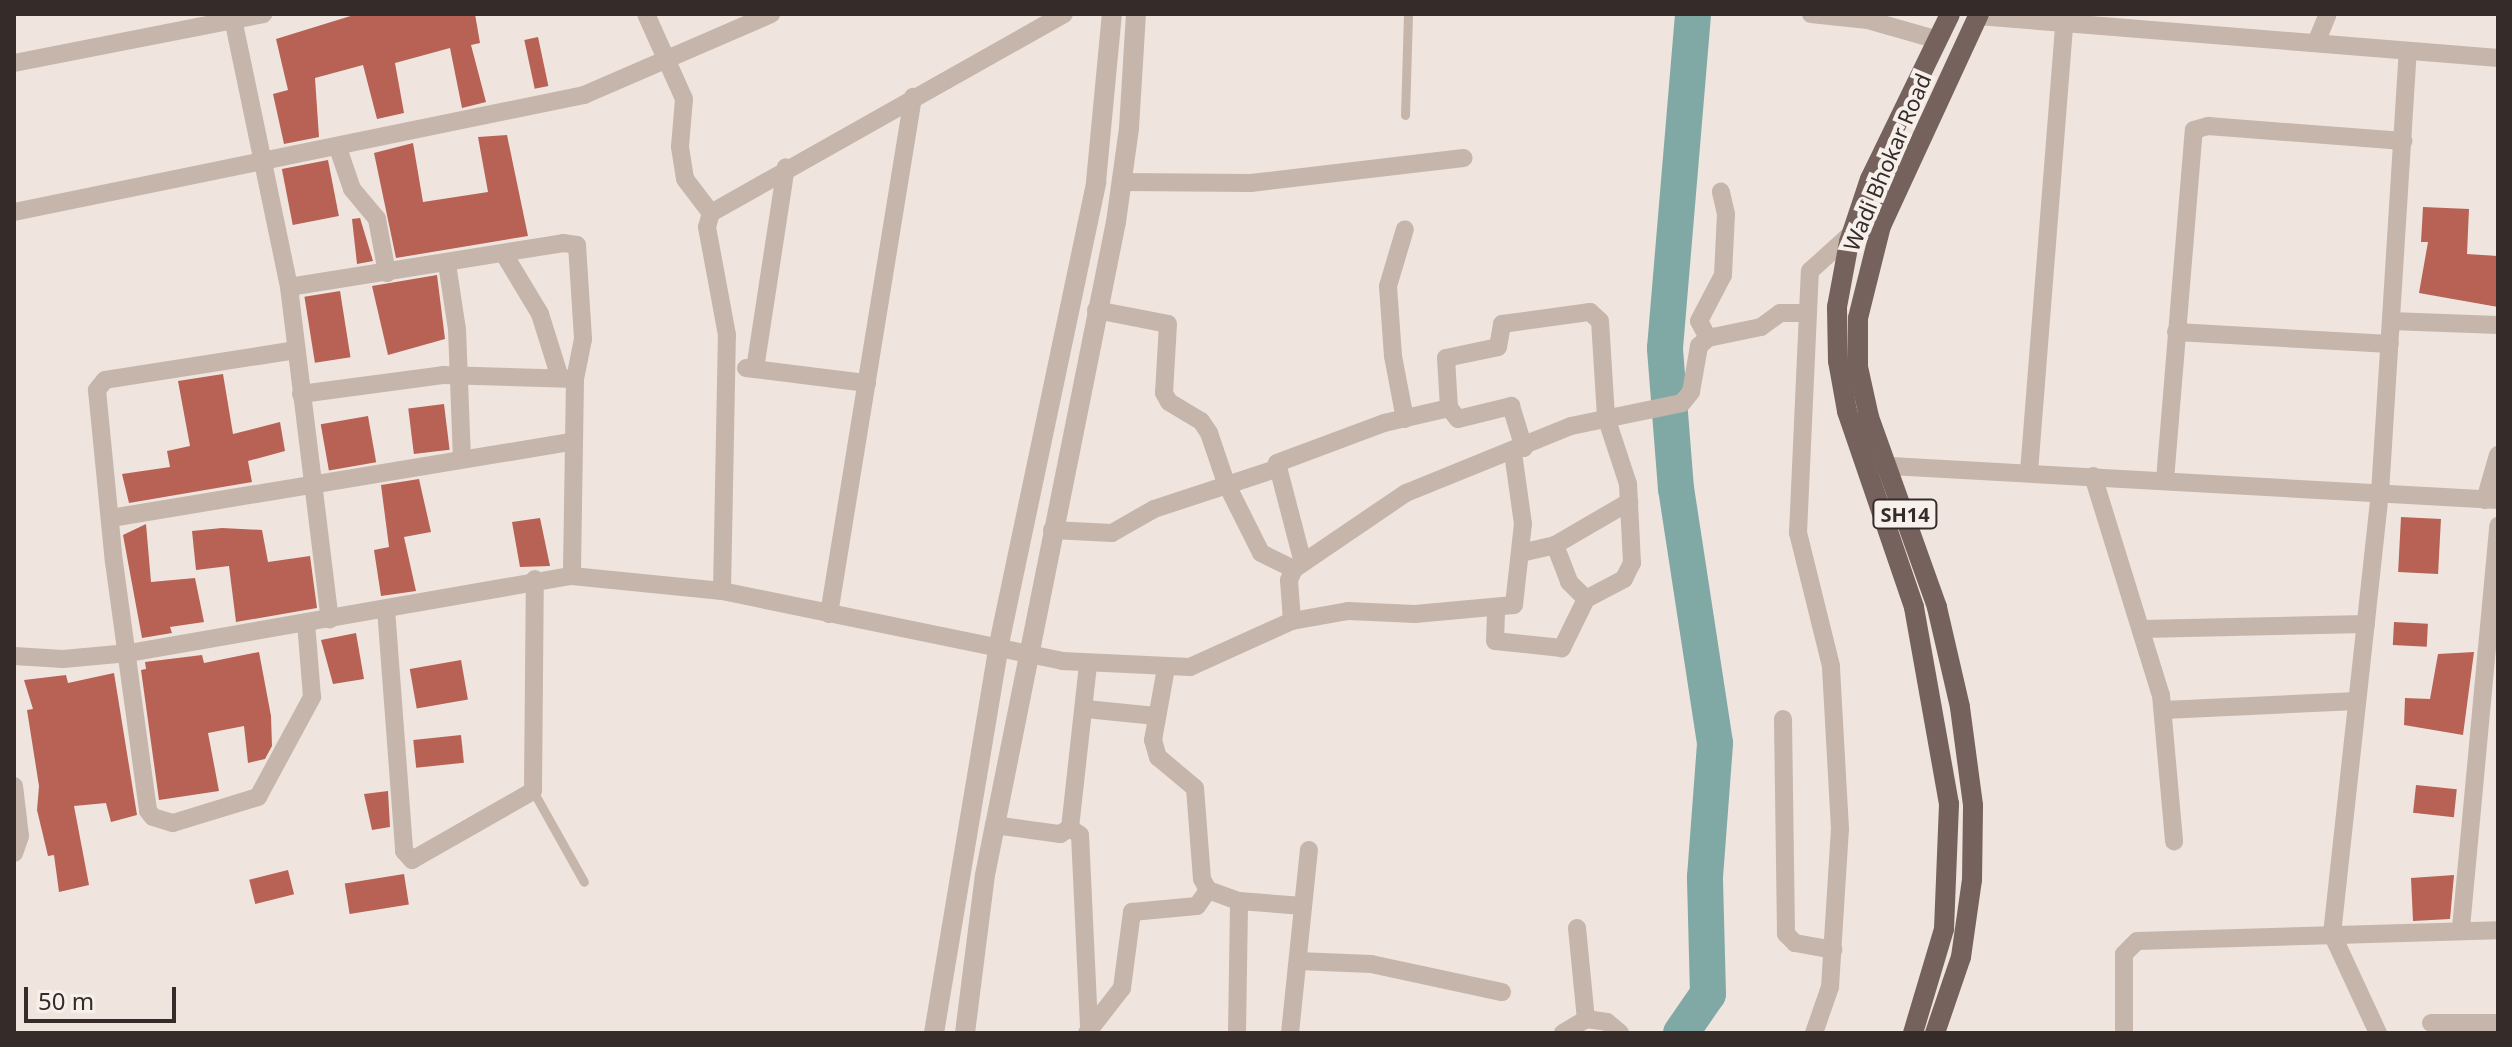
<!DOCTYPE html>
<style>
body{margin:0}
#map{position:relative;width:2512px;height:1047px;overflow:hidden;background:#efe5de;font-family:"Noto Sans",sans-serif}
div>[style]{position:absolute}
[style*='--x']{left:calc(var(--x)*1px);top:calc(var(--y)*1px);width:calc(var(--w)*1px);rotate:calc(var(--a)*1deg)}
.river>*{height:36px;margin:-18px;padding:0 18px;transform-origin:18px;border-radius:18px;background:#80a9a6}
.building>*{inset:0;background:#b76254;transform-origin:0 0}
.service>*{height:9px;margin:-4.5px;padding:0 4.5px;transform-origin:4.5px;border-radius:4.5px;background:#c6b5ab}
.minor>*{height:18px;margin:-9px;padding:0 9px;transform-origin:9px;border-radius:9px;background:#c6b5ab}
.tertiary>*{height:20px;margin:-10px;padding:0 10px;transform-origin:10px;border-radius:10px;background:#c6b5ab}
.primary>*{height:20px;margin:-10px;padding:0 10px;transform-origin:10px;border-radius:10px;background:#75625d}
span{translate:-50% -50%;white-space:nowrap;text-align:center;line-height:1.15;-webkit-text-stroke:8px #f7f0ea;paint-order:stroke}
.shield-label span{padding:2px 6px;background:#f7f0ea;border:2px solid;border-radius:6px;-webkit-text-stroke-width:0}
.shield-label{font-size:20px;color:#352c2a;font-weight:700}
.street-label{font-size:22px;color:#352c2a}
.frame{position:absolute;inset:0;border:16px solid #352c2a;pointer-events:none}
.scale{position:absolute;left:24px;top:987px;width:152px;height:36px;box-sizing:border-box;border:4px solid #352c2a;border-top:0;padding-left:10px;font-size:24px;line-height:28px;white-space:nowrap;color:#352c2a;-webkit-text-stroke:6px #f7f0ea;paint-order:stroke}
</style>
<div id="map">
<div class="river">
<div style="--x:1681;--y:1033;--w:47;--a:-55.3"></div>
<div style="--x:1708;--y:994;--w:117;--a:-91.5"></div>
<div style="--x:1705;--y:877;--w:134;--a:-85.7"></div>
<div style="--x:1715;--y:743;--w:257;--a:-98.7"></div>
<div style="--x:1676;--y:489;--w:141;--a:-94.5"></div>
<div style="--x:1665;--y:348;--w:335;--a:-85.2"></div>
</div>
<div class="building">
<div style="clip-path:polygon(357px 14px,475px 14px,480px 43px,471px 45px,486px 102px,462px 108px,450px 48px,395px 63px,404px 113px,377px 119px,363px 65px,315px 78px,319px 137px,284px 144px,273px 94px,288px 90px,276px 39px)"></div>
<div style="left:538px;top:37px;width:50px;height:14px;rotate:78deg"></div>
<div style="clip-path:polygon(507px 135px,528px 236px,396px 258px,374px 153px,413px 143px,423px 202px,488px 192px,478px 137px)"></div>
<div style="left:328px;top:160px;width:57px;height:47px;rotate:79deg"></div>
<div style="clip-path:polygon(2423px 207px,2469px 209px,2467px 254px,2498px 256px,2498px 307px,2419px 293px,2428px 242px,2421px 242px)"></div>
<div style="clip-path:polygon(360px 218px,373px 261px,357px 264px,352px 219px)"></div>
<div style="clip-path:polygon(437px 275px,445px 339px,388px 355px,372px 286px)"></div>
<div style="left:340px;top:291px;width:67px;height:36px;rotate:81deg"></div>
<div style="clip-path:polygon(223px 374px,233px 434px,280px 422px,285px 451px,248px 461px,252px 482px,129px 503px,122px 474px,170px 467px,167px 451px,190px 446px,178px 381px)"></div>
<div style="left:444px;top:404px;width:46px;height:36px;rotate:83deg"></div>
<div style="left:368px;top:416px;width:47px;height:48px;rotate:80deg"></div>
<div style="clip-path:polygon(419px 479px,431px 532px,404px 537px,416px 591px,381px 596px,374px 550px,389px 547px,381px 485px)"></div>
<div style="left:2401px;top:517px;width:40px;height:55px;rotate:3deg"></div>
<div style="clip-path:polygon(540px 518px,550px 566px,520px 567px,512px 522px)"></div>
<div style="clip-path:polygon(146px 524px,151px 582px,195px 578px,204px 622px,170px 627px,172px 633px,142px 638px,123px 535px)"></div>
<div style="clip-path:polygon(222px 528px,262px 530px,268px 562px,310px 556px,317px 608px,236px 622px,229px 566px,196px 570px,192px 531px)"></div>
<div style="left:2394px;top:622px;width:34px;height:23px;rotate:3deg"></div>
<div style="clip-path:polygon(356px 633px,364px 679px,333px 684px,321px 640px)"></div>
<div style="clip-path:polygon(259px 652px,271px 716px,272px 746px,265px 759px,248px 763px,244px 726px,208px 733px,219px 791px,159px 800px,141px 670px,146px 669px,145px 662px,202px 655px,204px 663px)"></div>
<div style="clip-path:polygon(2474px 652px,2463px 735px,2404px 725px,2405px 698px,2430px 699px,2438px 654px)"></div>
<div style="left:461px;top:660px;width:40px;height:52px;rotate:80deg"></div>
<div style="clip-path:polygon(114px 673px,137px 815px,111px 822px,106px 803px,74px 806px,89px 885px,59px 892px,54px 855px,48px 856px,37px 810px,39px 786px,27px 710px,33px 709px,24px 680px,66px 675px,68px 683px)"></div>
<div style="left:461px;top:735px;width:28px;height:48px;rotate:84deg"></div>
<div style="left:2416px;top:785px;width:41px;height:28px;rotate:6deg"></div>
<div style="clip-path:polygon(388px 791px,390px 827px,372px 830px,364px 794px)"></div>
<div style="left:288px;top:870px;width:25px;height:40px;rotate:76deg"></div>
<div style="left:404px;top:874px;width:31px;height:60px;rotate:81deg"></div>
<div style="clip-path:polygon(2454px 875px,2450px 919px,2413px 921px,2411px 878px)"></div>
</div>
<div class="service">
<div style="--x:1405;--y:115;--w:101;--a:-88.3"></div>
<div style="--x:533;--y:791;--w:104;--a:60.7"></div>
</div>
<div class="minor">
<div style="--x:232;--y:14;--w:279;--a:78.2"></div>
<div style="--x:289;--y:287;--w:335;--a:83"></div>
<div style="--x:646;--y:14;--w:93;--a:65.9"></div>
<div style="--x:684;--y:99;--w:48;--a:94.8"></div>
<div style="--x:680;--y:147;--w:32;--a:81"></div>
<div style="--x:685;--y:179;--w:43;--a:52.6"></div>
<div style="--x:1811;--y:14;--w:57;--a:6"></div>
<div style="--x:1868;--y:20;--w:73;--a:15.9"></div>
<div style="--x:1978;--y:16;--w:522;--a:4.62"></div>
<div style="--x:2316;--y:43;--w:31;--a:-68"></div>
<div style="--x:14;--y:63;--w:254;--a:-11.1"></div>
<div style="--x:338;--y:148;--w:43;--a:71.1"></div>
<div style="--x:352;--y:189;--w:39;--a:50"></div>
<div style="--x:377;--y:219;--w:55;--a:79.5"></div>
<div style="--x:1121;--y:182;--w:130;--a:0.4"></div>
<div style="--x:1251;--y:183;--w:214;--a:-6.7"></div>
<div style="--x:14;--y:212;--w:582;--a:-11.6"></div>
<div style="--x:584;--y:95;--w:204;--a:-23.4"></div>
<div style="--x:504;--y:254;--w:70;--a:59"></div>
<div style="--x:540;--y:314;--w:67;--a:72.6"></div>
<div style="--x:447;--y:264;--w:66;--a:81.3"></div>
<div style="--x:457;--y:329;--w:130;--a:87.8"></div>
<div style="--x:289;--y:287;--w:278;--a:-9.1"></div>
<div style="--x:563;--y:243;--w:14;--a:8"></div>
<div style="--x:577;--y:245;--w:94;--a:86.3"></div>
<div style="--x:583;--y:339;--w:41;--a:101.3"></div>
<div style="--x:575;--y:379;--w:197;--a:90.9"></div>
<div style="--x:1096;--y:310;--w:73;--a:11"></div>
<div style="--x:1168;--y:324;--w:69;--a:93.3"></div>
<div style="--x:1164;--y:393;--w:10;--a:61"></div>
<div style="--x:1169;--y:402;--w:37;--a:31"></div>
<div style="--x:1201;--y:421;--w:14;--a:56"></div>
<div style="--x:1209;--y:433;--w:53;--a:71.2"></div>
<div style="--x:1226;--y:483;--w:78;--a:63.4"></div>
<div style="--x:1261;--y:553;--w:37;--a:26"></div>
<div style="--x:2391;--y:321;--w:107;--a:2.1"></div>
<div style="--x:2176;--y:332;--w:214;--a:3.2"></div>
<div style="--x:1708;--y:338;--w:19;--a:-118"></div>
<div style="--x:1699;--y:321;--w:52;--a:-62.4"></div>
<div style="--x:1723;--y:275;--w:61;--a:-87.2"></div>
<div style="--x:1726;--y:214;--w:23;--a:-103"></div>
<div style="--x:296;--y:350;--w:193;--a:171.1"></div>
<div style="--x:105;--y:380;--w:13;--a:129"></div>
<div style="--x:97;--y:390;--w:173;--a:84.4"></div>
<div style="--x:114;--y:562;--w:251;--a:82.2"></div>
<div style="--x:148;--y:811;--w:8;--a:50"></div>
<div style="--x:153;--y:817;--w:21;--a:17"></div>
<div style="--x:173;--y:823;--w:89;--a:-17"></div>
<div style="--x:258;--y:797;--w:114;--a:-61.6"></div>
<div style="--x:312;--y:697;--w:75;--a:-94.6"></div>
<div style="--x:746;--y:368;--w:122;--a:7.1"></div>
<div style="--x:755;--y:369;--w:204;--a:-81.3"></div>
<div style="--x:301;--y:394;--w:143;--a:-7.6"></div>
<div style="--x:443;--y:375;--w:132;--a:1.7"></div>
<div style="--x:1449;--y:408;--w:14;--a:51"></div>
<div style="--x:1458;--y:419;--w:55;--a:-13.8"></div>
<div style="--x:1511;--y:406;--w:44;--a:72.8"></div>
<div style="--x:1405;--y:419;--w:64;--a:-100.8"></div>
<div style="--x:1393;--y:356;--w:70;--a:-94.1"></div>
<div style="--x:1388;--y:286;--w:59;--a:-73.4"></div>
<div style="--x:1873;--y:465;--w:626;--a:3.21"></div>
<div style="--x:2029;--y:472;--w:448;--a:-85.5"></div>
<div style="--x:2093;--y:476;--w:229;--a:72.8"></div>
<div style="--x:2161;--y:695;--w:147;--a:84.9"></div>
<div style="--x:2165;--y:480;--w:351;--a:-85.3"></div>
<div style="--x:2194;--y:130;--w:15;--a:-16"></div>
<div style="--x:2208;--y:126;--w:196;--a:4.4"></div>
<div style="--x:2485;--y:500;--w:47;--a:-73.9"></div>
<div style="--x:111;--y:518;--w:469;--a:-9.4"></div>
<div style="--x:1052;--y:530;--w:60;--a:2.9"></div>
<div style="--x:1112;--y:533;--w:48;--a:-29.7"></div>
<div style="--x:1154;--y:509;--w:128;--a:-18.2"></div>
<div style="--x:1555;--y:545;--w:40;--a:69"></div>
<div style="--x:1569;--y:582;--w:24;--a:45"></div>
<div style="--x:1521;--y:553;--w:35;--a:-13"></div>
<div style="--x:1555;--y:545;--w:86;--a:-30.2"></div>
<div style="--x:1303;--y:563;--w:103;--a:-104.6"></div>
<div style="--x:1277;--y:463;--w:114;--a:-20.5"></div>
<div style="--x:1384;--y:423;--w:67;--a:-13"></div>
<div style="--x:1449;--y:408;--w:50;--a:-93.4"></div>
<div style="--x:1446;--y:358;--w:53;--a:-11.9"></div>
<div style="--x:1498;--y:347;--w:23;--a:-80"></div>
<div style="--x:1502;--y:324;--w:89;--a:-7.8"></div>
<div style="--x:1590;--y:312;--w:13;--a:42"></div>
<div style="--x:1600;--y:321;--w:96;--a:86.4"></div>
<div style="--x:1606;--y:417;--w:71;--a:71.8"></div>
<div style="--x:1628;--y:484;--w:79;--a:87.1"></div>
<div style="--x:1632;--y:563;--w:18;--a:117"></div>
<div style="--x:1624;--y:579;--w:43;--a:152.2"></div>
<div style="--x:1586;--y:599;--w:55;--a:116.1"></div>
<div style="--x:1562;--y:648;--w:67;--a:-174"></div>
<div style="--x:1495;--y:641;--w:32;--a:-88"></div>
<div style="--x:722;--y:591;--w:256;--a:-88.9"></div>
<div style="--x:727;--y:335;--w:110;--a:-100.5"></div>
<div style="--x:707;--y:227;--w:15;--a:-74"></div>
<div style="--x:711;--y:213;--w:405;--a:-29.4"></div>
<div style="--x:386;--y:609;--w:243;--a:85.7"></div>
<div style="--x:404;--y:851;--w:12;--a:48"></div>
<div style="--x:412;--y:860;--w:139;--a:-29.7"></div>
<div style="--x:533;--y:791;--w:212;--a:-89.5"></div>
<div style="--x:829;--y:614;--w:524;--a:-80.77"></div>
<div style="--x:1292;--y:621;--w:57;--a:-10.1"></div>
<div style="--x:1348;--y:611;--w:67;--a:2.6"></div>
<div style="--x:1415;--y:614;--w:99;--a:-5.2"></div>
<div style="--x:1514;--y:605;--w:81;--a:-83.7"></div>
<div style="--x:1523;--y:524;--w:72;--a:-98"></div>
<div style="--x:2142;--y:629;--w:224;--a:-1.3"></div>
<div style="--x:14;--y:656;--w:49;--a:3.5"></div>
<div style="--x:63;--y:659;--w:66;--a:-5.2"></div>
<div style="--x:129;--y:653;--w:450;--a:-9.9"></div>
<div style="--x:572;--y:576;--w:151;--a:5.7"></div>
<div style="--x:722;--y:591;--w:347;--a:11.6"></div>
<div style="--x:1062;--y:661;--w:128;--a:2.7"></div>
<div style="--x:1190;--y:667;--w:112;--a:-24.3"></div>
<div style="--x:1292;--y:621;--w:41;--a:-94.2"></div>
<div style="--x:1289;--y:580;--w:12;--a:-66"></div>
<div style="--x:1294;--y:569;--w:135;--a:-34.2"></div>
<div style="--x:1406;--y:493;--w:178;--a:-22.1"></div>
<div style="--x:1571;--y:426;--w:113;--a:-11.7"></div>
<div style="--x:1682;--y:403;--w:14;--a:-51"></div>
<div style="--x:1691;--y:392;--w:47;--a:-80.1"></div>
<div style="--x:1699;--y:346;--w:12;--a:-42"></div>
<div style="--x:1708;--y:338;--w:54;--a:-11.7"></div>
<div style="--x:1761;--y:327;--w:24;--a:-36"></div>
<div style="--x:1780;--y:313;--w:28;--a:0"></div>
<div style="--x:1166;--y:668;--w:73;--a:100.2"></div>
<div style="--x:1153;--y:740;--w:18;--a:74"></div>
<div style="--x:1158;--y:757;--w:48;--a:40"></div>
<div style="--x:1195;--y:788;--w:91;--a:85.6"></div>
<div style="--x:1202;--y:879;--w:13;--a:61"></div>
<div style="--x:1208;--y:890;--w:33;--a:20"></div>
<div style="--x:1239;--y:901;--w:64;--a:4.5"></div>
<div style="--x:1086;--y:709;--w:70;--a:5.7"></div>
<div style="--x:2164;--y:710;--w:193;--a:-2.7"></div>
<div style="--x:1783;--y:719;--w:215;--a:89.2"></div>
<div style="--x:1786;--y:934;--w:13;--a:45"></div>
<div style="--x:1795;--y:943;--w:39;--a:10"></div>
<div style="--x:14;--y:786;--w:50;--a:83.2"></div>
<div style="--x:20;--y:836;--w:18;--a:109"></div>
<div style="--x:994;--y:825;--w:67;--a:7.8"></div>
<div style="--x:1060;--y:834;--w:12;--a:-31"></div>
<div style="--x:1070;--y:828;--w:165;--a:-83.7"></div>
<div style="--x:1070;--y:828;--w:12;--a:35"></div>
<div style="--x:1080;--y:835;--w:194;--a:87.3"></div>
<div style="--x:1577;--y:928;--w:91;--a:84.4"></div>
<div style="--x:2461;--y:928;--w:404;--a:-84.7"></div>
<div style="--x:1298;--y:961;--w:73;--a:2.4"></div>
<div style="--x:1371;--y:964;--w:134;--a:12.1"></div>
<div style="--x:2431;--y:1023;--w:67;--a:0"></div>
<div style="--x:1087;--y:1033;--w:57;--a:-52.1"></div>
<div style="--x:1122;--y:988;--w:77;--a:-82.5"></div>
<div style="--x:1132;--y:912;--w:65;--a:-5.3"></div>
<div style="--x:1197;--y:906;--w:19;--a:-55"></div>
<div style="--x:1237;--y:1033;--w:132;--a:-89.1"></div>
<div style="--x:1290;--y:1033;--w:184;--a:-84.1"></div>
<div style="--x:1563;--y:1033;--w:27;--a:-31"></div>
<div style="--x:1586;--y:1019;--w:21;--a:8"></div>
<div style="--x:1607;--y:1022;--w:17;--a:40"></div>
<div style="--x:1814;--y:1033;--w:49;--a:-70.8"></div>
<div style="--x:1830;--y:987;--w:158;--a:-86.4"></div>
<div style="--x:1840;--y:829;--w:163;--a:-93.2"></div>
<div style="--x:1831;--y:666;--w:137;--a:-103.9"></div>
<div style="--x:1798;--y:533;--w:262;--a:-87.4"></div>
<div style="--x:1810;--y:271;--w:57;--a:-42.1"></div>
<div style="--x:2124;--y:1033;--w:79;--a:-90"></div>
<div style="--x:2124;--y:954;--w:18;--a:-45"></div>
<div style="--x:2137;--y:941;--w:361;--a:-1.7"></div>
<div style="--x:2378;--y:1033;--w:109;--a:-114.9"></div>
<div style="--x:2332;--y:934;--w:444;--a:-83.8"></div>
<div style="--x:2380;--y:493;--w:443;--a:-86.4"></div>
</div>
<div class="tertiary">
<div style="--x:934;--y:1033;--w:394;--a:-80.5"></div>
<div style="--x:999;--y:644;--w:472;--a:-78.1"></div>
<div style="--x:1096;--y:182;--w:169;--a:-84.6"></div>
<div style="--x:965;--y:1033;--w:159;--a:-82.8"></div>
<div style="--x:985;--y:875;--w:666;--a:-78.66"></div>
<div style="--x:1116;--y:222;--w:95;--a:-82.1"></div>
<div style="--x:1129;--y:128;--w:114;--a:-86.5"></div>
</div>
<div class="primary">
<div style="--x:1913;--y:1033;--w:109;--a:-73.4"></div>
<div style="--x:1944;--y:929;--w:125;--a:-87.7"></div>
<div style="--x:1949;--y:804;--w:200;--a:-100.1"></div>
<div style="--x:1914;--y:607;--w:207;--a:-108.9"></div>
<div style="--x:1847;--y:411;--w:51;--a:-100.2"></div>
<div style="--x:1838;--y:361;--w:54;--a:-91.1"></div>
<div style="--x:1837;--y:307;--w:66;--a:-79.5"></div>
<div style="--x:1849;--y:242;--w:66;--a:-71.6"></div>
<div style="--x:1870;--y:179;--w:183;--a:-64.1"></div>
<div style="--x:1935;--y:1033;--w:80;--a:-71.1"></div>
<div style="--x:1961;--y:957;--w:78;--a:-81.9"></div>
<div style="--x:1972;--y:880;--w:75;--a:-89.2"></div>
<div style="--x:1973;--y:805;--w:99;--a:-97.6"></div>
<div style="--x:1960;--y:707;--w:103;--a:-103"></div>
<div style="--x:1937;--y:607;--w:202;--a:-109.7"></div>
<div style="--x:1869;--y:417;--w:51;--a:-102.4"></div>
<div style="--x:1858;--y:367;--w:49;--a:-90"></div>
<div style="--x:1858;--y:318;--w:95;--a:-76"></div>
<div style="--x:1881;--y:226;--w:234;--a:-65.2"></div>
</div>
<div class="shield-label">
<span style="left:1905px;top:514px">SH14</span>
</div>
<div class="street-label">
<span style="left:1887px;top:162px;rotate:-67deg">Wadi Bhokar Road</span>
</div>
<div class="frame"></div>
<div class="scale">50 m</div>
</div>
